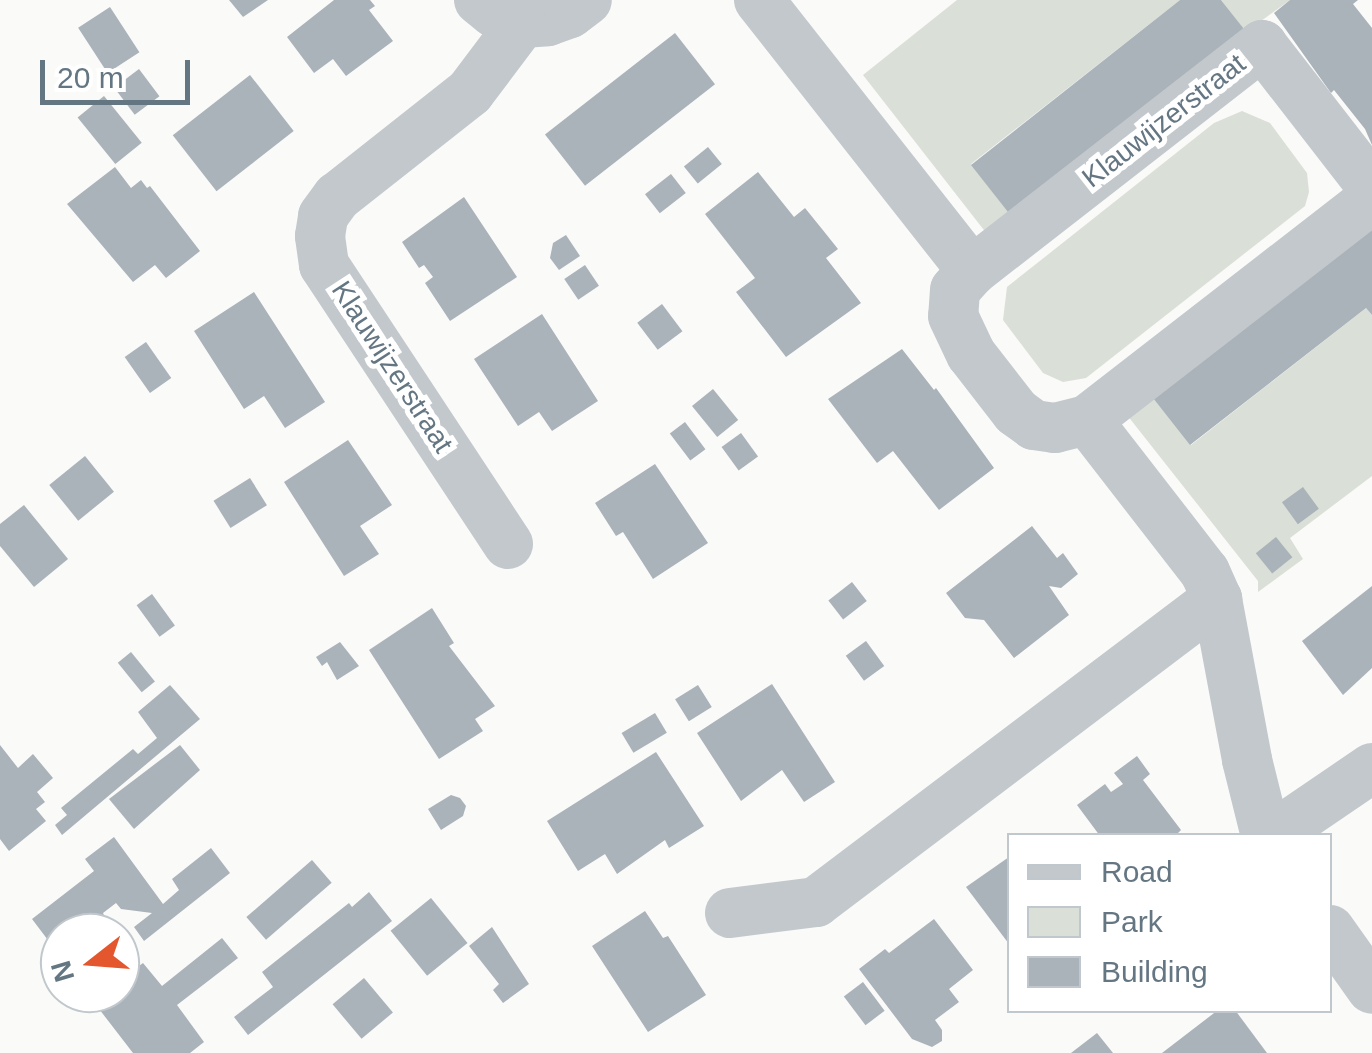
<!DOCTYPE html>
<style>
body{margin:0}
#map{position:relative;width:1372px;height:1053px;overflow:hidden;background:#fafaf8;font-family:Arial,sans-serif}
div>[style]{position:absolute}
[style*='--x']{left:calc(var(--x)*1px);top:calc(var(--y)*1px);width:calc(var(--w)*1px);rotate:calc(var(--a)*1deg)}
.green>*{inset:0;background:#dadfd7}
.building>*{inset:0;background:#aab3b9;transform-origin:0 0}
.street>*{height:50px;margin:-25px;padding:0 25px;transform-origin:25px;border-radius:25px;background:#c3c8cc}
span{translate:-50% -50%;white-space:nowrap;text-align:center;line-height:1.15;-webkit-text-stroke:10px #fff;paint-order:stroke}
.street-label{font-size:28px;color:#657683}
.legend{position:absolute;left:1007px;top:833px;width:325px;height:180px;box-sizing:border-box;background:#fff;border:2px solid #c1c8cd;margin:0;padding:12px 18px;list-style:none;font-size:30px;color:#657683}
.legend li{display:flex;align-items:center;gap:20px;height:50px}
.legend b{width:50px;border:2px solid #c1c8cd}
.north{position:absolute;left:40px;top:913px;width:100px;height:100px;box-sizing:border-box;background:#fff;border:2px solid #c1c8cd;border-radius:50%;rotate:253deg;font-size:28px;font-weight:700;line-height:40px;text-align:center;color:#657683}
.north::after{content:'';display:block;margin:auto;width:35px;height:45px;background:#e4572e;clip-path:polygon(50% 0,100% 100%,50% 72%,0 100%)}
.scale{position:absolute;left:40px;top:60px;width:150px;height:45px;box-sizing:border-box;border:5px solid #657683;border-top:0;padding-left:12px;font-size:30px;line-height:35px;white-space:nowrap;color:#657683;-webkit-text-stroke:8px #fff;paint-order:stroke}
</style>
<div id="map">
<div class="green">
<div style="clip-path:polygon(957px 0,1180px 0,971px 164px,1011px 215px,987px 234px,863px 75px)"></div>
<div style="clip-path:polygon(1221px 0,1290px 0,1246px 32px)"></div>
<div style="clip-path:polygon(1242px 111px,1270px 123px,1307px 173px,1309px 192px,1305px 206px,1086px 378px,1063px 382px,1043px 373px,1003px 320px,1007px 287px,1214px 123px)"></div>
<div style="clip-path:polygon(1366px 308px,1372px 315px,1372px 476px,1290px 538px,1303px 559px,1258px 592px,1258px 581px,1127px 415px,1151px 395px,1191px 445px)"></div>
</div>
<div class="building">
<div style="clip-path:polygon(229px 0,268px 0,243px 17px)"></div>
<div style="clip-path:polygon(334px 0,370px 0,375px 6px,369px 10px,393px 41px,346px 76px,333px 59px,314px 73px,287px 37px)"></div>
<div style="clip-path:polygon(1180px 0,1221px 0,1244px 29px,1008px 212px,971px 165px)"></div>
<div style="clip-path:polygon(1290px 0,1358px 0,1353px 4px,1372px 28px,1372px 145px,1365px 129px,1334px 90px,1331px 93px,1274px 13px)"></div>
<div style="left:110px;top:7px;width:54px;height:38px;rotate:57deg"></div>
<div style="left:675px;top:33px;width:65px;height:165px;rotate:52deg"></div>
<div style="left:139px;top:69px;width:34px;height:31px;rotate:53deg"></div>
<div style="left:250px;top:75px;width:71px;height:98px;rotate:52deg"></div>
<div style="left:104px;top:96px;width:60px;height:34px;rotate:51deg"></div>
<div style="left:708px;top:147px;width:22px;height:31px;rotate:51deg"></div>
<div style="clip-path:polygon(115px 167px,131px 188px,141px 180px,147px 188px,150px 186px,200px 251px,166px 278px,155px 265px,133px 282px,67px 204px)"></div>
<div style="clip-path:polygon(758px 172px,794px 217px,805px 208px,822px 229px,838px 249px,826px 258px,861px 303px,786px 357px,736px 292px,755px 278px,705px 214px)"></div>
<div style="left:671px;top:174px;width:24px;height:33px;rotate:52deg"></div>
<div style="clip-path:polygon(464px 197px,517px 277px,450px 321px,425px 283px,433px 277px,424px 265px,419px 268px,402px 242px)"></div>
<div style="clip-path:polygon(1372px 227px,1372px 315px,1366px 308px,1190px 445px,1153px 398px)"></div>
<div style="clip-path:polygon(566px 235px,580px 256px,559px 270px,550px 258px,553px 243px)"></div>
<div style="left:585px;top:265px;width:25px;height:25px;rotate:56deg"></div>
<div style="clip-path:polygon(254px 292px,325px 402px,285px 428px,264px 396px,244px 409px,194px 331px)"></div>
<div style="left:662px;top:304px;width:34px;height:31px;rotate:53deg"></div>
<div style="clip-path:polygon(542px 314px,598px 401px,552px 431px,539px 412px,518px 426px,474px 359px)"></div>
<div style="left:146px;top:342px;width:44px;height:26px;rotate:55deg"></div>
<div style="clip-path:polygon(902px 349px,934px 390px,936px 388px,994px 468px,939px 510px,893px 451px,877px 463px,828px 399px)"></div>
<div style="left:713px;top:389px;width:40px;height:27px;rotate:51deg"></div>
<div style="left:685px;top:422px;width:34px;height:19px;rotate:53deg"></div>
<div style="left:741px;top:433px;width:29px;height:24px;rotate:54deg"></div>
<div style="clip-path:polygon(348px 440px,392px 505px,360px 526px,379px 554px,344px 576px,284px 482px)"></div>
<div style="left:85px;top:456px;width:46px;height:46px;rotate:51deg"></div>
<div style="clip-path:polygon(655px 464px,708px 543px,653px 579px,623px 532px,616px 536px,595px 503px)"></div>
<div style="left:250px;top:478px;width:32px;height:43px;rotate:58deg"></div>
<div style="left:1303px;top:487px;width:27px;height:26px;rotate:54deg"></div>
<div style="clip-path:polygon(24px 505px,68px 559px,34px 587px,0 546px,0 524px)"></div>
<div style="clip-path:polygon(1032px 526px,1057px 558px,1063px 553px,1078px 574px,1061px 588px,1049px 586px,1069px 615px,1014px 658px,984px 620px,965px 618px,946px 593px)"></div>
<div style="left:1276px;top:537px;width:26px;height:26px;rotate:51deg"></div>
<div style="left:852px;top:582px;width:24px;height:30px;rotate:52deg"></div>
<div style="clip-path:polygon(1372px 586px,1372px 668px,1343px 695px,1302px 641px)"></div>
<div style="left:152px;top:594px;width:39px;height:19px;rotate:54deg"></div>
<div style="clip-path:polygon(432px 608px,454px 643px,449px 646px,495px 706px,475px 719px,483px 731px,439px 759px,369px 650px)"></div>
<div style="left:866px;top:641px;width:31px;height:25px;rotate:54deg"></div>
<div style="clip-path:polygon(340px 642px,359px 666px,337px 680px,327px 662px,322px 666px,316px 657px)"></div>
<div style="left:131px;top:652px;width:38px;height:17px;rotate:51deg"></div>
<div style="clip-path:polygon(772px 684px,835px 782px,804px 802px,782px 770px,741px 801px,697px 733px)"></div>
<div style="clip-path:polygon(170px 685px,200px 719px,62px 835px,55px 825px,67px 815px,61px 808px,133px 749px,138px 754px,157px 738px,138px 712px)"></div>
<div style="left:698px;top:685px;width:26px;height:27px;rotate:58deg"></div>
<div style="left:655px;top:713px;width:23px;height:39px;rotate:59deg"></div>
<div style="clip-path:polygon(0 745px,18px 768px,33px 754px,53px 778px,37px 792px,45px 802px,36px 809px,46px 821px,9px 851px,0 839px)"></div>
<div style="clip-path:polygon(180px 745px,200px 770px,134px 829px,109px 799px)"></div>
<div style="clip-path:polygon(656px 752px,704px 826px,669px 848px,665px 840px,617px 874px,605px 854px,578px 871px,547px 821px)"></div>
<div style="clip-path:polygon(1137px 756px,1150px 774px,1143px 780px,1181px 830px,1175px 836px,1100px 836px,1077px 805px,1105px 784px,1111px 792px,1123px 784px,1114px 773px)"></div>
<div style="clip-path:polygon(451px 795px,460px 798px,466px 806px,463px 816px,441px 830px,428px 809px)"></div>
<div style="clip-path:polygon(114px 837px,163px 904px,179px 890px,172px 879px,211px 848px,230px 873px,144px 941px,134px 927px,152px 913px,121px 909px,116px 903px,103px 913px,112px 933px,60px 933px,60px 956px,32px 919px,94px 871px,85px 859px)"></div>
<div style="clip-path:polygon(1009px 857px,1009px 944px,966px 887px)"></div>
<div style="left:312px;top:860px;width:30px;height:87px;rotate:49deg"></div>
<div style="clip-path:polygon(369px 892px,392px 921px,248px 1035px,234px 1017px,273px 987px,262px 972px,349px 903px,352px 907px)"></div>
<div style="left:431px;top:898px;width:58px;height:52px;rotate:51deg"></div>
<div style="clip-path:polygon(645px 911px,663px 938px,668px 936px,706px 995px,648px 1032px,592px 946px)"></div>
<div style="clip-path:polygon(934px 919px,973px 970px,949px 989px,959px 1002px,935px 1020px,942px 1030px,942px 1041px,932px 1047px,912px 1039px,859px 969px,885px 949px,889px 953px)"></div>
<div style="clip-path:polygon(492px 927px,529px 984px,503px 1003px,493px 990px,499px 984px,469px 946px)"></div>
<div style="clip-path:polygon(222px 938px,238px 958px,177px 1005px,204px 1042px,190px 1053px,133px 1053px,96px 1005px,120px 993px,120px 980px,143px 963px,162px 986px)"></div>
<div style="left:364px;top:978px;width:45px;height:41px;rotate:50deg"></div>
<div style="left:863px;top:982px;width:36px;height:24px;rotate:53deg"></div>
<div style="clip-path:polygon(1218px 1010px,1235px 1010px,1267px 1053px,1162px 1053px)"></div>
<div style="clip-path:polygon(1097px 1033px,1113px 1053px,1071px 1053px)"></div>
</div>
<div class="street">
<div style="--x:479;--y:0;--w:19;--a:39"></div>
<div style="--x:494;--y:12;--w:30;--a:21"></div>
<div style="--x:522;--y:23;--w:26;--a:-4"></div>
<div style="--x:548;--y:21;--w:23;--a:-20"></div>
<div style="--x:570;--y:13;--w:21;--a:-37"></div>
<div style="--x:759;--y:0;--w:345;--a:51.8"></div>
<div style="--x:972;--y:271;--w:25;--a:132"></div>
<div style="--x:955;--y:290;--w:26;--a:94"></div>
<div style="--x:953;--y:316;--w:42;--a:64.7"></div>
<div style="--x:971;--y:354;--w:73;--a:52.2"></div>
<div style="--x:1016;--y:412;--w:22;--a:36"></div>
<div style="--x:1034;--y:425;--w:21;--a:8"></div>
<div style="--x:1055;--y:428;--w:33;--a:-14"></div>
<div style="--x:1087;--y:420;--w:192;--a:52.2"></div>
<div style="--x:1205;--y:572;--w:30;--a:66"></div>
<div style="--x:1217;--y:599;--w:164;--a:79.4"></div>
<div style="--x:1247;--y:760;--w:78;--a:76"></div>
<div style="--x:972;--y:271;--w:368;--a:-37.9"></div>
<div style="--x:1262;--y:45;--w:180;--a:52.2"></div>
<div style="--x:1087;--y:420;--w:361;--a:-37.8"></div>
<div style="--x:508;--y:544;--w:334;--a:-123.4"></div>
<div style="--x:324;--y:265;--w:29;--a:-98"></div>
<div style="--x:320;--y:236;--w:20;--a:-81"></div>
<div style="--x:323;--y:216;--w:24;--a:-54"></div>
<div style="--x:337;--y:197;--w:169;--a:-38.3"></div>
<div style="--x:470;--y:92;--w:86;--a:-53"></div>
<div style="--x:1272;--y:836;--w:121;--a:-34.2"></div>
<div style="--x:730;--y:913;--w:87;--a:-7.3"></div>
<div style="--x:816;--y:902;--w:503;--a:-37.08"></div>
<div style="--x:1330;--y:930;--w:72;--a:54.6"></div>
</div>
<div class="street-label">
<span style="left:1164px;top:121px;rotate:-38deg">Klauwijzerstraat</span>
<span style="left:392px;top:367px;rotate:57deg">Klauwijzerstraat</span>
</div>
<ul class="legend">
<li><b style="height:12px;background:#c3c8cc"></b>Road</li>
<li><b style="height:28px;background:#dadfd7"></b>Park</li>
<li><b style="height:28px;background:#aab3b9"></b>Building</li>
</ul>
<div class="north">N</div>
<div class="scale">20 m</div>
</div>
